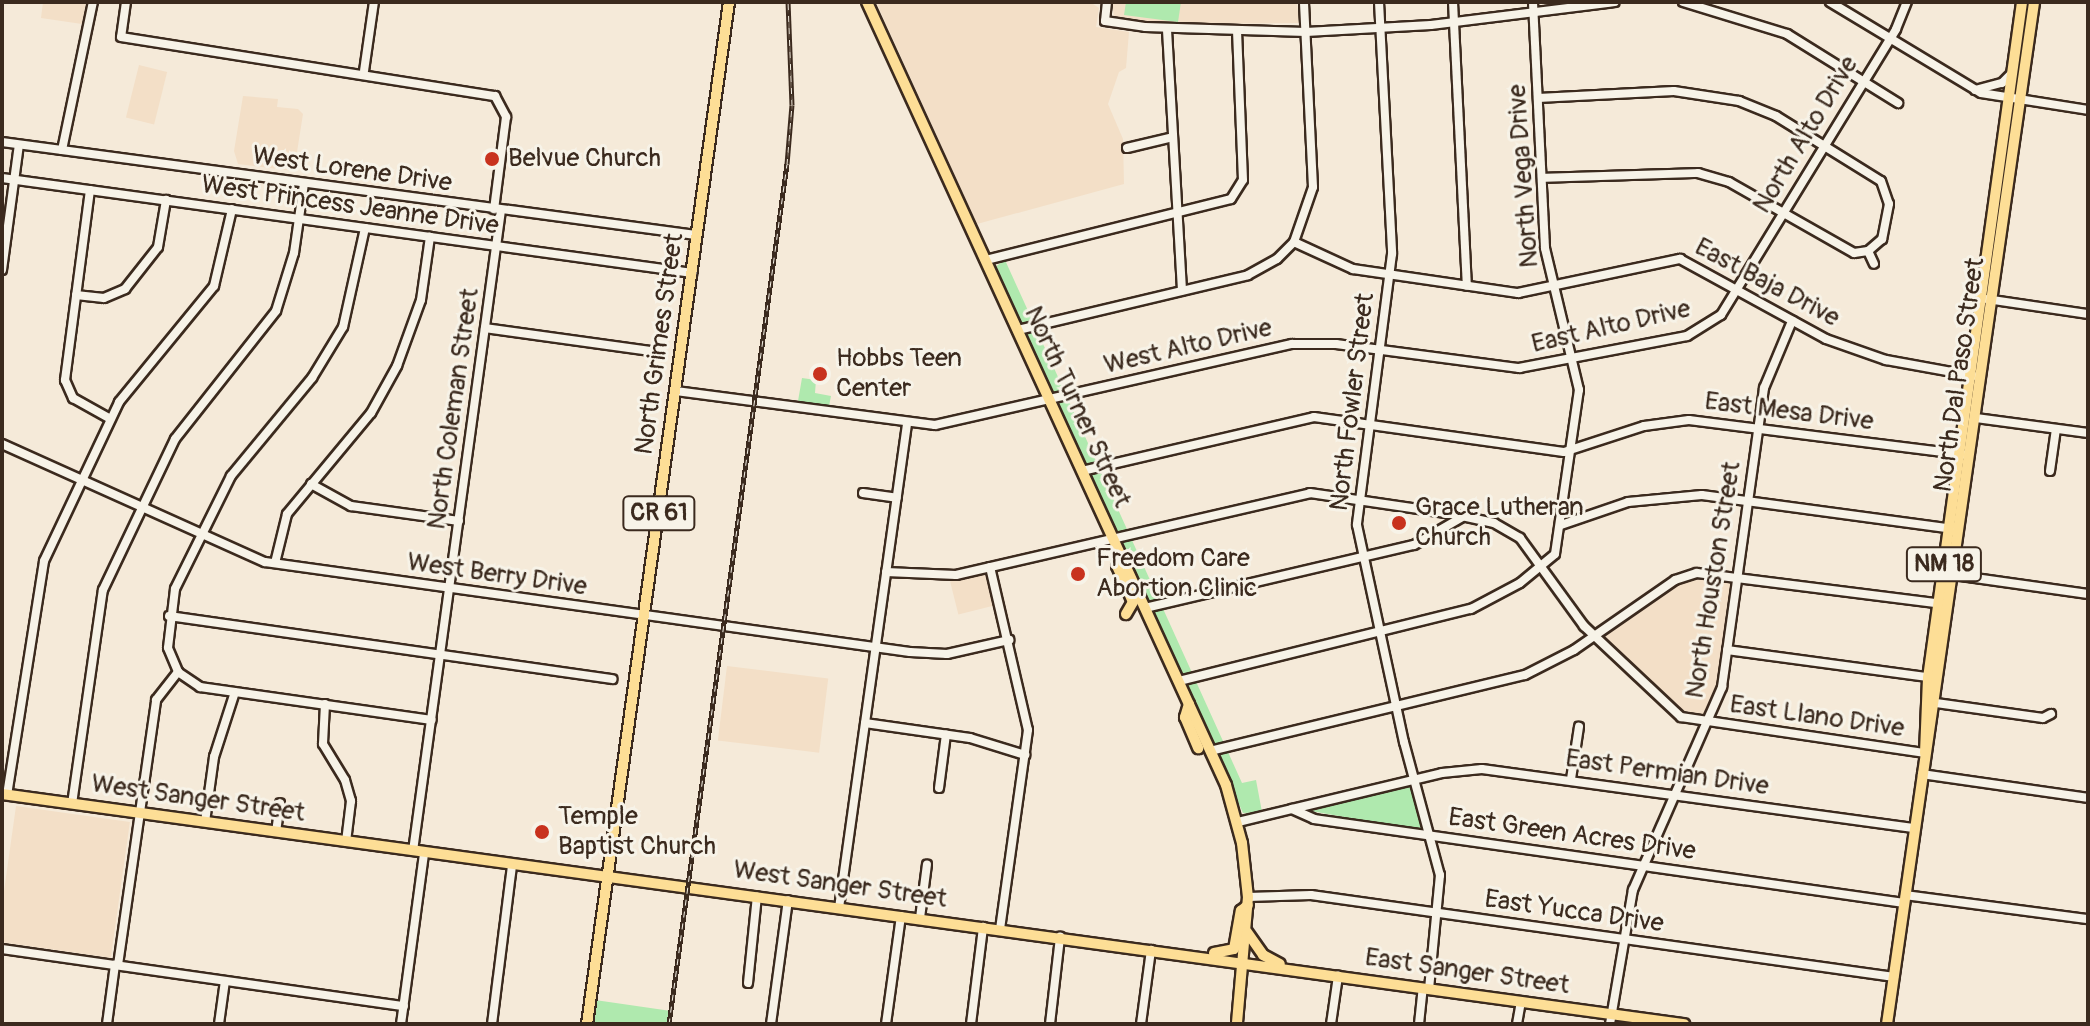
<!DOCTYPE html>
<style>
body{margin:0}
#map{position:relative;width:2090px;height:1026px;overflow:hidden;background:#f5ead9;font-family:Pangolin,sans-serif}
div>[style]{position:absolute}
[style*='--x']{left:calc(var(--x)*1px);top:calc(var(--y)*1px);width:calc(var(--w)*1px);rotate:calc(var(--a)*1deg)}
.built>*{inset:0;background:#f3dfc7;transform-origin:0 0}
.green>*{inset:0;background:#afe9ae}
.roads{filter:drop-shadow(2px 0 #3b2a1e) drop-shadow(-2px 0 #3b2a1e) drop-shadow(0 2px #3b2a1e) drop-shadow(0 -2px #3b2a1e)}
.minor>*{height:8px;margin:-4px;padding:0 4px;transform-origin:4px;border-radius:4px;background:#f7f3e8}
.major>*{height:10px;margin:-5px;padding:0 5px;transform-origin:5px;border-radius:5px;background:#fdde96}
.rail>*{height:5px;margin-top:-2.5px;transform-origin:0;background:repeating-linear-gradient(90deg,#f7f3e8 0 6px,#3b2a1e 0 12px);box-sizing:border-box;border-block:2px solid #3b2a1e}
.dots>*{width:22px;height:22px;translate:-50% -50%;box-sizing:border-box;border:4px solid #f7f3e8;border-radius:50%}
span{translate:-50% -50%;white-space:nowrap;text-align:center;line-height:1.15;-webkit-text-stroke:6px #f7f3e8;paint-order:stroke}
.shield-label span{padding:2px 6px;background:#f7f3e8;border:2px solid;border-radius:6px;-webkit-text-stroke-width:0}
.shield-label{font-size:24px;color:#3b2a1e;font-weight:700}
.street-label{font-size:26px;color:#3b2a1e}
.poi-label{font-size:26px;color:#3b2a1e}
.left{translate:0 -50%;text-align:left}
.frame{position:absolute;inset:0;border:4px solid #3b2a1e;pointer-events:none}
</style>
<div id="map">
<div class="built">
<div style="clip-path:polygon(43px 2px,86px 2px,82px 24px,41px 18px)"></div>
<div style="clip-path:polygon(876px 2px,1090px 2px,1099px 8px,1096px 27px,1129px 32px,1126px 68px,1119px 72px,1108px 104px,1123px 139px,1124px 184px,977px 224px)"></div>
<div style="clip-path:polygon(1112px 2px,1297px 2px,1299px 23px,1170px 24px,1114px 17px)"></div>
<div style="left:139px;top:65px;width:29px;height:54px;rotate:14deg"></div>
<div style="clip-path:polygon(243px 96px,278px 99px,277px 107px,298px 109px,303px 114px,294px 171px,238px 164px,234px 151px)"></div>
<div style="left:988px;top:572px;width:34px;height:39px;rotate:76deg"></div>
<div style="clip-path:polygon(1694px 576px,1734px 579px,1717px 692px,1707px 717px,1675px 708px,1603px 634px,1672px 584px)"></div>
<div style="left:727px;top:666px;width:102px;height:75px;rotate:7deg"></div>
<div style="left:16px;top:806px;width:115px;height:137px;rotate:8deg"></div>
</div>
<div class="green">
<div style="clip-path:polygon(1126px 2px,1181px 2px,1178px 22px,1124px 15px)"></div>
<div style="clip-path:polygon(1005px 260px,1242px 783px,1256px 780px,1262px 812px,1243px 813px,995px 267px)"></div>
<div style="clip-path:polygon(802px 378px,816px 380px,815px 393px,831px 396px,829px 406px,798px 401px)"></div>
<div style="clip-path:polygon(1409px 784px,1424px 827px,1421px 831px,1311px 811px)"></div>
<div style="clip-path:polygon(595px 1000px,671px 1011px,669px 1024px,592px 1024px)"></div>
</div>
<div class="roads">
<div class="minor">
<div style="--x:126;--y:2;--w:35;--a:98"></div>
<div style="--x:121;--y:37;--w:379;--a:9"></div>
<div style="--x:495;--y:96;--w:24;--a:62"></div>
<div style="--x:506;--y:117;--w:93;--a:97.4"></div>
<div style="--x:1107;--y:2;--w:19;--a:96"></div>
<div style="--x:1105;--y:21;--w:40;--a:8.5"></div>
<div style="--x:1145;--y:27;--w:161;--a:1.8"></div>
<div style="--x:1306;--y:32;--w:125;--a:-3.2"></div>
<div style="--x:1431;--y:25;--w:185;--a:-7.1"></div>
<div style="--x:1379;--y:2;--w:252;--a:87"></div>
<div style="--x:1392;--y:254;--w:273;--a:97.4"></div>
<div style="--x:1357;--y:525;--w:222;--a:77.8"></div>
<div style="--x:1404;--y:742;--w:138;--a:74.9"></div>
<div style="--x:1440;--y:875;--w:115;--a:95.5"></div>
<div style="--x:1453;--y:2;--w:284;--a:87.2"></div>
<div style="--x:1683;--y:2;--w:109;--a:17.1"></div>
<div style="--x:1787;--y:34;--w:131;--a:31.9"></div>
<div style="--x:1830;--y:2;--w:176;--a:31.1"></div>
<div style="--x:1981;--y:93;--w:108;--a:9"></div>
<div style="--x:1167;--y:30;--w:261;--a:86.7"></div>
<div style="--x:364;--y:71;--w:70;--a:-81.8"></div>
<div style="--x:1975;--y:90;--w:28;--a:-15"></div>
<div style="--x:2002;--y:83;--w:14;--a:-45"></div>
<div style="--x:1538;--y:98;--w:136;--a:-2.9"></div>
<div style="--x:1674;--y:91;--w:66;--a:8.7"></div>
<div style="--x:1739;--y:101;--w:40;--a:22"></div>
<div style="--x:1776;--y:116;--w:123;--a:31.8"></div>
<div style="--x:1881;--y:181;--w:24;--a:71"></div>
<div style="--x:1889;--y:204;--w:36;--a:101"></div>
<div style="--x:1882;--y:239;--w:18;--a:139"></div>
<div style="--x:1868;--y:251;--w:14;--a:172"></div>
<div style="--x:1854;--y:253;--w:144;--a:-150.4"></div>
<div style="--x:1729;--y:182;--w:32;--a:-164"></div>
<div style="--x:1698;--y:173;--w:156;--a:178.2"></div>
<div style="--x:2;--y:142;--w:700;--a:7.63"></div>
<div style="--x:1127;--y:148;--w:47;--a:-13.4"></div>
<div style="--x:62;--y:150;--w:151;--a:-78.2"></div>
<div style="--x:2;--y:178;--w:697;--a:7.84"></div>
<div style="--x:90;--y:190;--w:192;--a:97.5"></div>
<div style="--x:65;--y:380;--w:20;--a:66"></div>
<div style="--x:73;--y:398;--w:41;--a:29.1"></div>
<div style="--x:365;--y:228;--w:101;--a:102.5"></div>
<div style="--x:343;--y:327;--w:60;--a:121.3"></div>
<div style="--x:312;--y:378;--w:127;--a:129.6"></div>
<div style="--x:231;--y:476;--w:126;--a:116.4"></div>
<div style="--x:175;--y:589;--w:59;--a:96.8"></div>
<div style="--x:168;--y:648;--w:26;--a:67"></div>
<div style="--x:178;--y:672;--w:27;--a:34"></div>
<div style="--x:200;--y:687;--w:234;--a:8.1"></div>
<div style="--x:1294;--y:242;--w:65;--a:24.6"></div>
<div style="--x:1353;--y:269;--w:167;--a:8.3"></div>
<div style="--x:1518;--y:293;--w:166;--a:-11.9"></div>
<div style="--x:1680;--y:259;--w:166;--a:28.7"></div>
<div style="--x:1826;--y:339;--w:64;--a:19.3"></div>
<div style="--x:1886;--y:360;--w:89;--a:10.3"></div>
<div style="--x:1868;--y:251;--w:14;--a:65"></div>
<div style="--x:986;--y:260;--w:252;--a:-14"></div>
<div style="--x:1231;--y:199;--w:22;--a:-58"></div>
<div style="--x:1243;--y:180;--w:149;--a:-92.3"></div>
<div style="--x:2;--y:270;--w:126;--a:-82.3"></div>
<div style="--x:76;--y:295;--w:28;--a:6"></div>
<div style="--x:104;--y:298;--w:23;--a:-23"></div>
<div style="--x:125;--y:289;--w:53;--a:-51.8"></div>
<div style="--x:158;--y:247;--w:48;--a:-80.3"></div>
<div style="--x:1986;--y:299;--w:103;--a:8.4"></div>
<div style="--x:485;--y:328;--w:174;--a:7.9"></div>
<div style="--x:1018;--y:330;--w:236;--a:-13.4"></div>
<div style="--x:1248;--y:275;--w:33;--a:-29"></div>
<div style="--x:1277;--y:259;--w:24;--a:-45"></div>
<div style="--x:1294;--y:242;--w:58;--a:-70.9"></div>
<div style="--x:1313;--y:187;--w:185;--a:-92.8"></div>
<div style="--x:676;--y:391;--w:261;--a:7.5"></div>
<div style="--x:935;--y:425;--w:366;--a:-12.8"></div>
<div style="--x:1292;--y:344;--w:44;--a:0"></div>
<div style="--x:1336;--y:344;--w:185;--a:7.5"></div>
<div style="--x:1519;--y:368;--w:171;--a:-10.8"></div>
<div style="--x:1687;--y:336;--w:40;--a:-32"></div>
<div style="--x:1721;--y:315;--w:335;--a:-58.5"></div>
<div style="--x:1896;--y:29;--w:29;--a:-68"></div>
<div style="--x:1976;--y:418;--w:113;--a:7.6"></div>
<div style="--x:2;--y:444;--w:288;--a:24.2"></div>
<div style="--x:265;--y:562;--w:651;--a:7.94"></div>
<div style="--x:910;--y:652;--w:37;--a:3"></div>
<div style="--x:947;--y:654;--w:64;--a:-12.7"></div>
<div style="--x:1082;--y:471;--w:238;--a:-13.1"></div>
<div style="--x:1314;--y:417;--w:252;--a:8"></div>
<div style="--x:1564;--y:452;--w:84;--a:-18"></div>
<div style="--x:1644;--y:426;--w:45;--a:-7.6"></div>
<div style="--x:1689;--y:420;--w:278;--a:7.2"></div>
<div style="--x:2050;--y:471;--w:42;--a:-81.9"></div>
<div style="--x:311;--y:484;--w:46;--a:28.8"></div>
<div style="--x:351;--y:506;--w:109;--a:7.9"></div>
<div style="--x:863;--y:493;--w:34;--a:8"></div>
<div style="--x:1561;--y:525;--w:71;--a:-18.9"></div>
<div style="--x:1628;--y:502;--w:74;--a:-5.4"></div>
<div style="--x:1702;--y:495;--w:252;--a:7.7"></div>
<div style="--x:275;--y:563;--w:50;--a:-76.2"></div>
<div style="--x:287;--y:514;--w:131;--a:-50.3"></div>
<div style="--x:371;--y:413;--w:54;--a:-61"></div>
<div style="--x:397;--y:366;--w:70;--a:-70"></div>
<div style="--x:421;--y:300;--w:64;--a:-81.9"></div>
<div style="--x:990;--y:567;--w:167;--a:76.9"></div>
<div style="--x:1028;--y:730;--w:201;--a:98"></div>
<div style="--x:886;--y:572;--w:70;--a:2.5"></div>
<div style="--x:956;--y:575;--w:363;--a:-13"></div>
<div style="--x:1310;--y:493;--w:144;--a:8.4"></div>
<div style="--x:1452;--y:514;--w:43;--a:12.1"></div>
<div style="--x:1494;--y:523;--w:30;--a:30"></div>
<div style="--x:1520;--y:538;--w:109;--a:54"></div>
<div style="--x:1584;--y:626;--w:133;--a:43.2"></div>
<div style="--x:1681;--y:717;--w:247;--a:8.4"></div>
<div style="--x:1947;--y:574;--w:142;--a:8.1"></div>
<div style="--x:1145;--y:608;--w:276;--a:-13.2"></div>
<div style="--x:1414;--y:545;--w:58;--a:-30.1"></div>
<div style="--x:169;--y:616;--w:448;--a:8.1"></div>
<div style="--x:1727;--y:650;--w:208;--a:7.7"></div>
<div style="--x:1179;--y:681;--w:301;--a:-13.9"></div>
<div style="--x:1471;--y:609;--w:55;--a:-28"></div>
<div style="--x:1520;--y:583;--w:45;--a:-39.6"></div>
<div style="--x:1555;--y:554;--w:166;--a:-81.7"></div>
<div style="--x:1579;--y:390;--w:146;--a:-103.5"></div>
<div style="--x:1545;--y:248;--w:246;--a:-92.8"></div>
<div style="--x:1929;--y:702;--w:115;--a:8"></div>
<div style="--x:2043;--y:718;--w:9;--a:-27"></div>
<div style="--x:325;--y:704;--w:40;--a:92.9"></div>
<div style="--x:323;--y:744;--w:42;--a:58.6"></div>
<div style="--x:345;--y:780;--w:22;--a:74"></div>
<div style="--x:351;--y:801;--w:41;--a:97"></div>
<div style="--x:865;--y:723;--w:106;--a:8.1"></div>
<div style="--x:970;--y:738;--w:58;--a:17.2"></div>
<div style="--x:1210;--y:751;--w:324;--a:-13.6"></div>
<div style="--x:1525;--y:675;--w:55;--a:-27"></div>
<div style="--x:1574;--y:650;--w:123;--a:-34.7"></div>
<div style="--x:1675;--y:580;--w:23;--a:-18"></div>
<div style="--x:1697;--y:573;--w:246;--a:7.2"></div>
<div style="--x:1922;--y:774;--w:168;--a:8.2"></div>
<div style="--x:1571;--y:779;--w:53;--a:-81.3"></div>
<div style="--x:939;--y:788;--w:54;--a:-82.6"></div>
<div style="--x:7;--y:795;--w:237;--a:-81"></div>
<div style="--x:44;--y:561;--w:176;--a:-64.7"></div>
<div style="--x:119;--y:402;--w:150;--a:-50.7"></div>
<div style="--x:214;--y:286;--w:79;--a:-76.8"></div>
<div style="--x:72;--y:804;--w:216;--a:-81.8"></div>
<div style="--x:103;--y:590;--w:167;--a:-64.5"></div>
<div style="--x:175;--y:439;--w:163;--a:-51.7"></div>
<div style="--x:276;--y:311;--w:61;--a:-72.8"></div>
<div style="--x:294;--y:253;--w:70;--a:-81.8"></div>
<div style="--x:1292;--y:809;--w:154;--a:-13.5"></div>
<div style="--x:1442;--y:773;--w:40;--a:-5.7"></div>
<div style="--x:1482;--y:769;--w:437;--a:7.8"></div>
<div style="--x:205;--y:822;--w:66;--a:-82.1"></div>
<div style="--x:214;--y:757;--w:68;--a:-72.1"></div>
<div style="--x:1238;--y:822;--w:56;--a:-13.5"></div>
<div style="--x:1292;--y:809;--w:24;--a:24"></div>
<div style="--x:1314;--y:819;--w:596;--a:8.1"></div>
<div style="--x:276;--y:832;--w:29;--a:-82"></div>
<div style="--x:413;--y:851;--w:647;--a:-82.18"></div>
<div style="--x:1905;--y:895;--w:185;--a:7.5"></div>
<div style="--x:1248;--y:897;--w:63;--a:-1.8"></div>
<div style="--x:1311;--y:895;--w:589;--a:8.01"></div>
<div style="--x:839;--y:908;--w:490;--a:-82"></div>
<div style="--x:920;--y:918;--w:54;--a:-82.6"></div>
<div style="--x:2;--y:949;--w:406;--a:8.1"></div>
<div style="--x:118;--y:965;--w:268;--a:-81.8"></div>
<div style="--x:156;--y:700;--w:36;--a:-52"></div>
<div style="--x:748;--y:983;--w:87;--a:-84.1"></div>
<div style="--x:107;--y:1024;--w:60;--a:-82.3"></div>
<div style="--x:219;--y:1024;--w:43;--a:-82.1"></div>
<div style="--x:401;--y:1024;--w:173;--a:-82.3"></div>
<div style="--x:492;--y:1024;--w:160;--a:-82.8"></div>
<div style="--x:771;--y:1024;--w:125;--a:-82.2"></div>
<div style="--x:886;--y:1024;--w:109;--a:-82.1"></div>
<div style="--x:971;--y:1024;--w:98;--a:-82.9"></div>
<div style="--x:1050;--y:1024;--w:88;--a:-83.4"></div>
<div style="--x:1141;--y:1024;--w:75;--a:-82.3"></div>
<div style="--x:1331;--y:1024;--w:49;--a:-81.7"></div>
<div style="--x:1419;--y:1024;--w:36;--a:-84"></div>
<div style="--x:1517;--y:1024;--w:22;--a:-80"></div>
<div style="--x:1610;--y:1024;--w:136;--a:-80.3"></div>
<div style="--x:1633;--y:890;--w:222;--a:-66.3"></div>
<div style="--x:1722;--y:687;--w:302;--a:-82"></div>
<div style="--x:1764;--y:388;--w:73;--a:-67.3"></div>
</div>
<div class="major">
<div style="--x:867;--y:2;--w:861;--a:65.37"></div>
<div style="--x:1226;--y:785;--w:60;--a:74.6"></div>
<div style="--x:1242;--y:843;--w:54;--a:83.7"></div>
<div style="--x:1248;--y:897;--w:127;--a:95"></div>
<div style="--x:1118;--y:555;--w:11;--a:95"></div>
<div style="--x:1117;--y:566;--w:39;--a:66"></div>
<div style="--x:1133;--y:602;--w:14;--a:120"></div>
<div style="--x:1189;--y:704;--w:14;--a:107"></div>
<div style="--x:1185;--y:717;--w:34;--a:67"></div>
<div style="--x:1925;--y:753;--w:75;--a:-87.7"></div>
<div style="--x:1928;--y:678;--w:683;--a:-82.08"></div>
<div style="--x:2;--y:794;--w:1698;--a:7.79"></div>
<div style="--x:1247;--y:932;--w:28;--a:55"></div>
<div style="--x:1263;--y:955;--w:19;--a:28"></div>
<div style="--x:1214;--y:953;--w:20;--a:-11"></div>
<div style="--x:1234;--y:949;--w:39;--a:-80"></div>
<div style="--x:1241;--y:911;--w:9;--a:-41"></div>
<div style="--x:587;--y:1024;--w:1032;--a:-82.09"></div>
<div style="--x:1887;--y:1024;--w:1033;--a:-81.81"></div>
</div>
</div>
<div class="rail">
<div style="--x:669;--y:1024;--w:868;--a:-82.19"></div>
<div style="--x:787;--y:164;--w:59;--a:-85.2"></div>
<div style="--x:792;--y:105;--w:103;--a:-92.2"></div>
</div>
<div class="dots">
<div style="left:492px;top:159px;background:#c8321e"></div>
<div style="left:820px;top:374px;background:#c8321e"></div>
<div style="left:1399px;top:523px;background:#c8321e"></div>
<div style="left:1078px;top:574px;background:#c8321e"></div>
<div style="left:542px;top:832px;background:#c8321e"></div>
</div>
<div class="shield-label">
<span style="left:659px;top:513px">CR 61</span>
<span style="left:1944px;top:564px">NM 18</span>
</div>
<div class="street-label">
<span style="left:1806px;top:135px;rotate:-59deg">North Alto Drive</span>
<span style="left:352px;top:170px;rotate:8deg">West Lorene Drive</span>
<span style="left:1524px;top:176px;rotate:-94deg">North Vega Drive</span>
<span style="left:350px;top:206px;rotate:8deg">West Princess Jeanne Drive</span>
<span style="left:1767px;top:283px;rotate:28deg">East Baja Drive</span>
<span style="left:1611px;top:327px;rotate:-13deg">East Alto Drive</span>
<span style="left:660px;top:344px;rotate:-82deg">North Grimes Street</span>
<span style="left:1188px;top:347px;rotate:-13deg">West Alto Drive</span>
<span style="left:1960px;top:375px;rotate:-82deg">North Dal Paso Street</span>
<span style="left:1353px;top:402px;rotate:-83deg">North Fowler Street</span>
<span style="left:1077px;top:407px;rotate:65deg">North Turner Street</span>
<span style="left:454px;top:409px;rotate:-82deg">North Coleman Street</span>
<span style="left:1789px;top:412px;rotate:7deg">East Mesa Drive</span>
<span style="left:497px;top:575px;rotate:8deg">West Berry Drive</span>
<span style="left:1714px;top:580px;rotate:-81deg">North Houston Street</span>
<span style="left:1817px;top:717px;rotate:8deg">East Llano Drive</span>
<span style="left:1667px;top:773px;rotate:8deg">East Permian Drive</span>
<span style="left:198px;top:799px;rotate:8deg">West Sanger Street</span>
<span style="left:1572px;top:835px;rotate:8deg">East Green Acres Drive</span>
<span style="left:840px;top:885px;rotate:8deg">West Sanger Street</span>
<span style="left:1574px;top:912px;rotate:8deg">East Yucca Drive</span>
<span style="left:1467px;top:972px;rotate:8deg">East Sanger Street</span>
</div>
<div class="poi-label">
<span class="left" style="left:508px;top:159px">Belvue Church</span>
<span class="left" style="left:836px;top:374px">Hobbs Teen<br>Center</span>
<span class="left" style="left:1415px;top:523px">Grace Lutheran<br>Church</span>
<span class="left" style="left:1096px;top:574px">Freedom Care<br>Abortion Clinic</span>
<span class="left" style="left:558px;top:832px">Temple<br>Baptist Church</span>
</div>
<div class="frame"></div>
</div>
